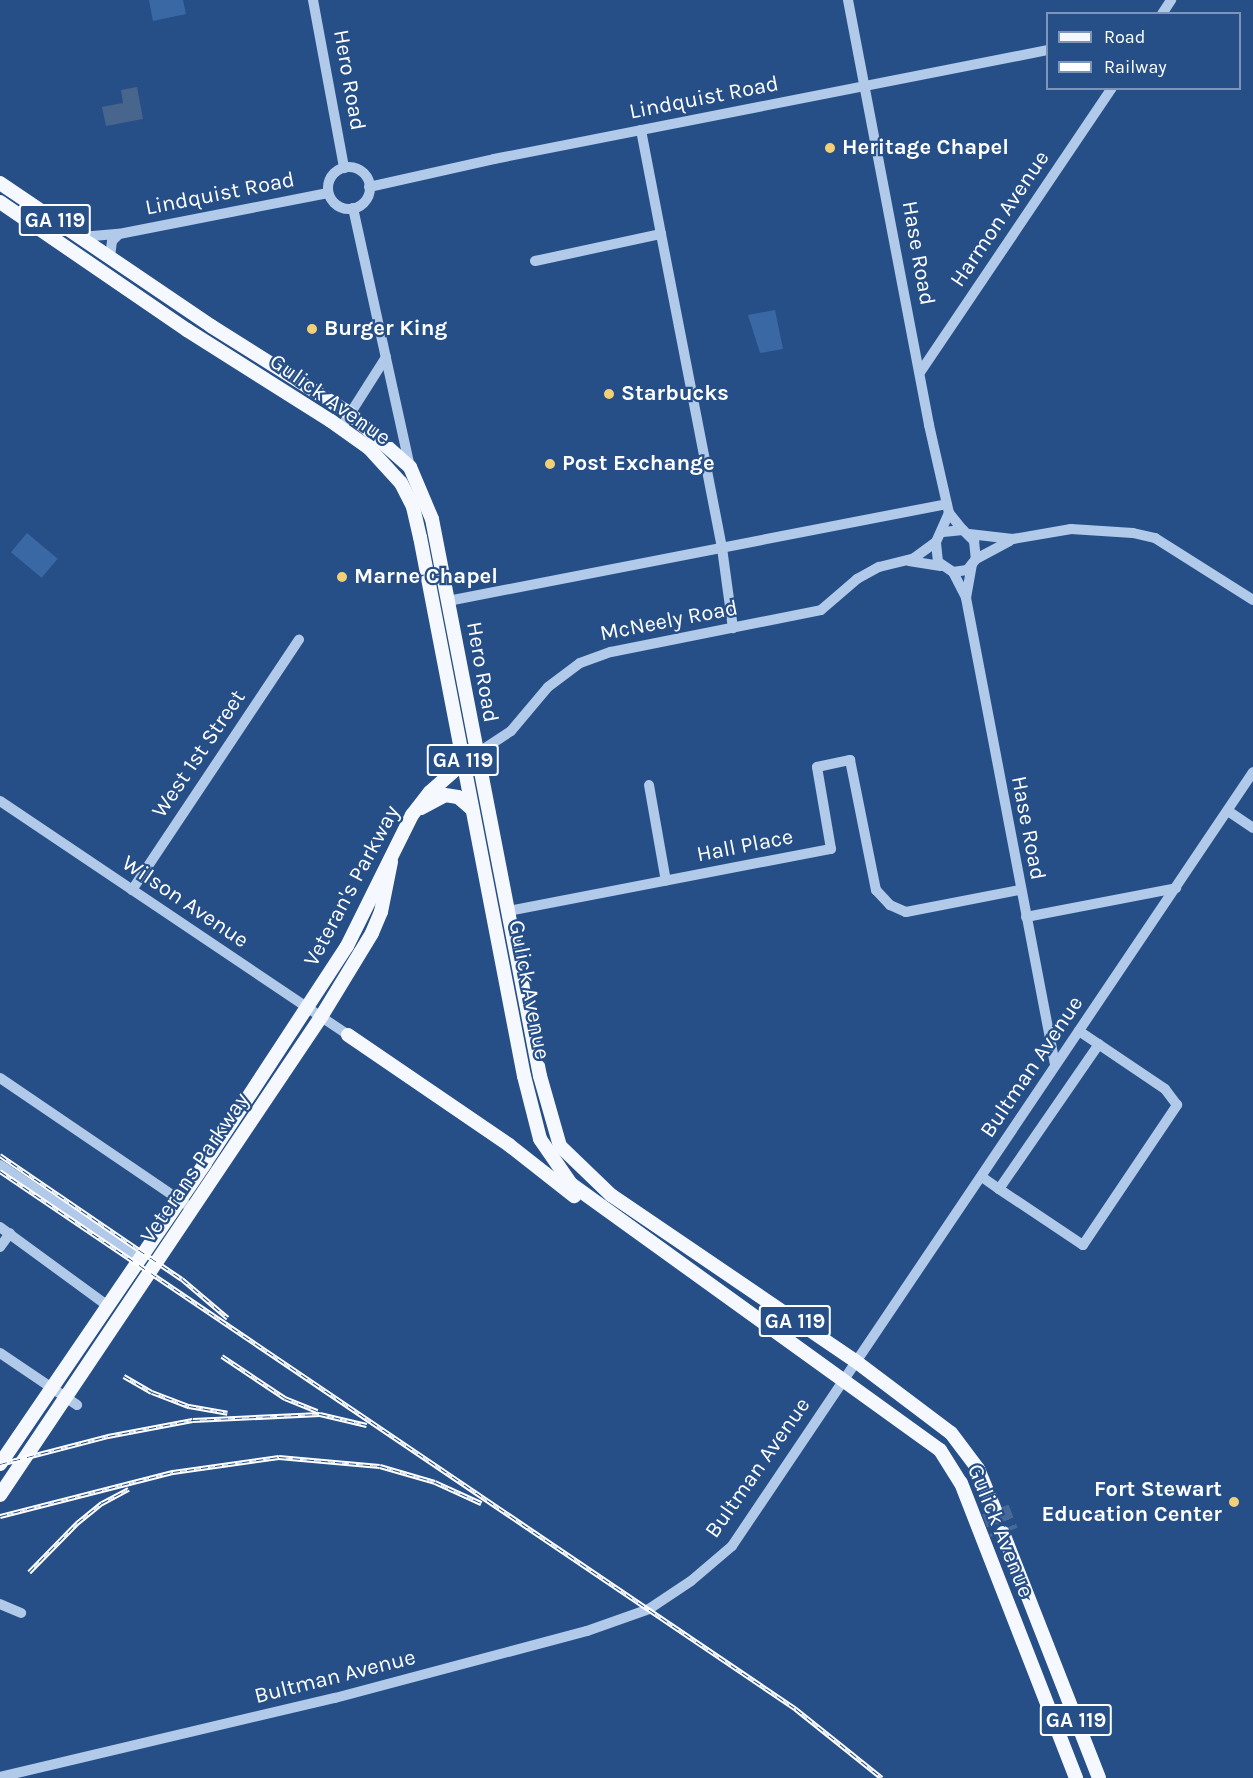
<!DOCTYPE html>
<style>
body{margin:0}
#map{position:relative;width:1253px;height:1778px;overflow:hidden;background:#264f88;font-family:Karla,sans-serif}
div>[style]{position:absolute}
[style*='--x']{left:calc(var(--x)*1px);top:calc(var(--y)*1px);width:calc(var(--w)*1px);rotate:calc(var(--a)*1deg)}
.green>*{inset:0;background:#3a68a5;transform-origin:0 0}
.water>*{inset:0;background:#48658e}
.major-tunnel>*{height:14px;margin-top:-7px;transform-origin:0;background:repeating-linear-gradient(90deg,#47699a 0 14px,transparent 0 21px)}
.minor>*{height:10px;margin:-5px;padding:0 5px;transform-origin:5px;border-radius:5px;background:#b2cae9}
.minor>.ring{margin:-5px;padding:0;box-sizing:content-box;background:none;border:10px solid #b2cae9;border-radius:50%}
.major>*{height:14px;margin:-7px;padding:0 7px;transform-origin:7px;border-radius:7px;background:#f5f8fe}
.rail>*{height:4.5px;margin-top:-2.25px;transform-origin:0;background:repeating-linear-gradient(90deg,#264f88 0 7px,#fff 0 14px);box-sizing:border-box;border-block:2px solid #fff}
.dots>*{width:16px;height:16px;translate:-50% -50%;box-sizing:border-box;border:3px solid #264f88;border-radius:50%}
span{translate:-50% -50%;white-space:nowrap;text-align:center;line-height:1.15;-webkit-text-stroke:4.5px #264f88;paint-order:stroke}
.shield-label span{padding:2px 4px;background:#264f88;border:2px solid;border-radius:4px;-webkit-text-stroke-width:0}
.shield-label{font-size:21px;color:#fff;font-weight:700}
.street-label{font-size:22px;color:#fff}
.poi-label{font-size:22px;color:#fff;font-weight:700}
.left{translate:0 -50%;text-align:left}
.right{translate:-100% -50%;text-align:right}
.legend{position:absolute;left:1046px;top:12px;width:195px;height:78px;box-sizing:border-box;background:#264f88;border:2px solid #7d95b8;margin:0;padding:8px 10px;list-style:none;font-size:18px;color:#fff}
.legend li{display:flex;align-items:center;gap:12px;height:30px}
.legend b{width:30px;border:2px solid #7d95b8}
</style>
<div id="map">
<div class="green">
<div style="clip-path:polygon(149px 0,183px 0,186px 14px,153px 21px)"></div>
<div style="clip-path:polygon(775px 310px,783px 349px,760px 353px,748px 315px)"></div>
<div style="left:27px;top:533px;width:40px;height:25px;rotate:40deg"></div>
</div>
<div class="water">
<div style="clip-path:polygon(137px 87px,143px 119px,106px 126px,102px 107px,123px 103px,121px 90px)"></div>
</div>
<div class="major-tunnel">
<div style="--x:1002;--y:1507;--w:25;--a:69"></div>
<div style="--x:989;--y:1512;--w:24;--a:71"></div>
</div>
<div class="minor">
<div style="--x:313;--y:0;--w:171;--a:79.5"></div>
<div style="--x:848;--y:0;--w:433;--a:79.2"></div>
<div style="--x:929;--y:425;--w:90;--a:77.2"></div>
<div style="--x:949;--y:513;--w:22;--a:51"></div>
<div style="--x:1162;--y:14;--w:17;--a:-57"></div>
<div class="ring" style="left:328px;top:167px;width:32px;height:32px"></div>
<div style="--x:369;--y:187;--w:128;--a:-12.6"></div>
<div style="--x:494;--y:159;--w:565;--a:-11.13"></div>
<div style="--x:353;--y:208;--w:265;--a:77.6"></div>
<div style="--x:661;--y:234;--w:320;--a:79"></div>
<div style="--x:722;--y:548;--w:81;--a:82.2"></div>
<div style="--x:81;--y:237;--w:38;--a:-5"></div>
<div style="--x:119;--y:234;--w:213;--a:-11.1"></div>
<div style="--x:110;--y:257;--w:16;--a:-83"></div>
<div style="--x:112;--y:241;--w:10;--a:-45"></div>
<div style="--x:535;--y:261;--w:129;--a:-12.1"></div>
<div style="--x:661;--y:234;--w:106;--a:-100.9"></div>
<div style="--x:921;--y:371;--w:341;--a:-56"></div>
<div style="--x:341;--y:428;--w:84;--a:-57.6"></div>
<div style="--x:943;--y:532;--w:20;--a:-6"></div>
<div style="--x:963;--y:530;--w:16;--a:45"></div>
<div style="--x:974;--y:541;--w:18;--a:84"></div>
<div style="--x:976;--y:559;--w:14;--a:129"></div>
<div style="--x:967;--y:570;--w:14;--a:172"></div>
<div style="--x:953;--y:572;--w:18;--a:-146"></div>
<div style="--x:938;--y:562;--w:20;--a:-96"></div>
<div style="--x:936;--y:542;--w:32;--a:-66"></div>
<div style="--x:969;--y:534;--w:44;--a:6.5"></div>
<div style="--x:1013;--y:539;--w:59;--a:-9.8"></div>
<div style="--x:1071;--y:529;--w:62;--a:3.7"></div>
<div style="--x:1133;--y:533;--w:23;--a:13"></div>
<div style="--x:1155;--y:538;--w:116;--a:32.3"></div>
<div style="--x:976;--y:559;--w:38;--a:-28"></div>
<div style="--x:909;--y:561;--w:32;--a:9"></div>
<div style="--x:953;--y:572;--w:29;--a:63"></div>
<div style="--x:966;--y:598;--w:474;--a:79.2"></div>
<div style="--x:966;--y:598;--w:34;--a:-80"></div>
<div style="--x:448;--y:601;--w:508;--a:-11"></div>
<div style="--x:464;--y:762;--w:56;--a:-33.4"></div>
<div style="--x:511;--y:731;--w:57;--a:-49.9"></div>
<div style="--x:548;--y:687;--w:40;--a:-37"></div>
<div style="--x:580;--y:663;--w:33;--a:-20"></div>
<div style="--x:611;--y:652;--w:214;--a:-11.3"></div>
<div style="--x:821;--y:610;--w:48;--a:-40.7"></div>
<div style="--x:857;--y:579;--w:25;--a:-29"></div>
<div style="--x:879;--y:567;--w:36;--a:-14"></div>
<div style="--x:914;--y:558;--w:27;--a:-36"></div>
<div style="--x:649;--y:785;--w:97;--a:80"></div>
<div style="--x:0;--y:801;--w:419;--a:33.9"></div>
<div style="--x:1228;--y:811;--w:30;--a:34"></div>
<div style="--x:132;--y:890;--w:301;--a:-56.3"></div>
<div style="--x:508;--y:911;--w:329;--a:-10.9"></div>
<div style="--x:831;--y:849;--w:83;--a:-99.7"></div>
<div style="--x:817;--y:767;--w:34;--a:-12"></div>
<div style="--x:850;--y:760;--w:133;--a:78.7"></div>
<div style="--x:876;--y:890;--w:21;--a:47"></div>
<div style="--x:890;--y:905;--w:17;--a:24"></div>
<div style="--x:906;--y:912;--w:115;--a:-11"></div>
<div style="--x:1026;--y:917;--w:153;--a:-10.9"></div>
<div style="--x:0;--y:1078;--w:233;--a:34.2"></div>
<div style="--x:0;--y:1165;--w:169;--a:33.9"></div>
<div style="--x:982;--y:1177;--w:21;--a:35"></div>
<div style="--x:999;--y:1189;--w:176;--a:-55.4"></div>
<div style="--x:999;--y:1189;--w:101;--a:33.7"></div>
<div style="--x:1083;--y:1245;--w:169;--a:-56.1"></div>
<div style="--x:1177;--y:1105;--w:20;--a:-127"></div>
<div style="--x:1165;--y:1089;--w:104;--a:-146"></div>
<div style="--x:0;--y:1227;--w:134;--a:36.2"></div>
<div style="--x:0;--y:1247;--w:17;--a:-54"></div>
<div style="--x:0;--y:1353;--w:93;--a:34"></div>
<div style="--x:0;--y:1604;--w:23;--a:23"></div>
<div style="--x:0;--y:1777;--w:344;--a:-13.3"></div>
<div style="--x:335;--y:1698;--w:261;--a:-14.9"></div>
<div style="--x:587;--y:1631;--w:66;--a:-19.5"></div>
<div style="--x:649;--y:1609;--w:50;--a:-33.7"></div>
<div style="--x:691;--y:1581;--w:54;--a:-40.5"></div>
<div style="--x:732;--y:1546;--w:933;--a:-56.05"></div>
</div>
<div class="major">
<div style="--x:0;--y:183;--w:255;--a:34.1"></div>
<div style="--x:211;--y:326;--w:163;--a:32.2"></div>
<div style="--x:349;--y:413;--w:81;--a:41.5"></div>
<div style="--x:410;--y:467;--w:56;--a:67.1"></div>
<div style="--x:432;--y:519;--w:567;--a:79.03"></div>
<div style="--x:540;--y:1076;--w:73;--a:74.1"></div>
<div style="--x:560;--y:1146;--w:71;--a:43.9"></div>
<div style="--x:611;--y:1195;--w:294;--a:34.2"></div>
<div style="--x:854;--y:1360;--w:121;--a:37"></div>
<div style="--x:951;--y:1433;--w:45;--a:53.1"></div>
<div style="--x:978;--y:1469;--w:44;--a:67.5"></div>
<div style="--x:0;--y:202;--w:227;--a:34.4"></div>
<div style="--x:187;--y:330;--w:170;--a:32.3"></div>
<div style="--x:331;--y:421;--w:47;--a:35.4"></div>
<div style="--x:369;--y:448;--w:47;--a:47.6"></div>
<div style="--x:401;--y:483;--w:27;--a:63"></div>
<div style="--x:413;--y:507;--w:31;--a:77"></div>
<div style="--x:420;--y:537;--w:549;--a:79.08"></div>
<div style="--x:524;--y:1076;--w:65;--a:75.7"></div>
<div style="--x:540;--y:1139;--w:55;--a:55.4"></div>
<div style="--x:571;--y:1184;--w:455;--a:35.8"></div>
<div style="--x:940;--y:1450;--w:39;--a:58"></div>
<div style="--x:961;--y:1483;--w:317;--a:68.7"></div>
<div style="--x:421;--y:808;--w:27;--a:-28"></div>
<div style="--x:445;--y:795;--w:13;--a:9"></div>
<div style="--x:458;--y:797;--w:18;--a:41"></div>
<div style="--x:348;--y:1035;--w:195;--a:34.3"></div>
<div style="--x:509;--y:1145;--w:83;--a:38.1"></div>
<div style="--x:0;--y:1464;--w:364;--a:-55.7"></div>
<div style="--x:205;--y:1163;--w:259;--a:-56.8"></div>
<div style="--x:347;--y:946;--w:146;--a:-63.6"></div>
<div style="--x:412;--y:815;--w:29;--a:-52"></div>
<div style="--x:430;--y:792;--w:45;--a:-41.4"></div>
<div style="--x:0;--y:1495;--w:576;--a:-56.12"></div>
<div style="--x:321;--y:1017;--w:98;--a:-58.7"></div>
<div style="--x:372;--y:933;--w:23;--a:-67"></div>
<div style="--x:381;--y:912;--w:51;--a:-78.7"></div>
<div style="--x:1003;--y:1533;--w:263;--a:68.6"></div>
</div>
<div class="rail">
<div style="--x:0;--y:1155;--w:220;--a:34.3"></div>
<div style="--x:182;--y:1279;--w:60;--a:40.3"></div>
<div style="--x:0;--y:1171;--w:961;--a:34.05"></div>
<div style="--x:796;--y:1709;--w:110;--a:38.7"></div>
<div style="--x:222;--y:1356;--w:76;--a:33.7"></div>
<div style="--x:285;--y:1398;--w:35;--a:22"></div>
<div style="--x:124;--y:1376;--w:32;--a:30"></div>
<div style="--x:152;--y:1392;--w:40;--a:21"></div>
<div style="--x:189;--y:1406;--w:39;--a:10"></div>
<div style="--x:0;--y:1464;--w:112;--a:-14.5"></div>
<div style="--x:108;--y:1436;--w:86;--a:-10.7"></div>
<div style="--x:193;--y:1420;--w:127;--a:-2.7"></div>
<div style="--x:320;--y:1414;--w:48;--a:13.2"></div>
<div style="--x:0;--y:1516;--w:179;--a:-14.3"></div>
<div style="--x:173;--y:1472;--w:107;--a:-8.1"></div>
<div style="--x:279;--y:1457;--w:101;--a:5.1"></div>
<div style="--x:380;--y:1466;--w:57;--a:16.2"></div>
<div style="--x:435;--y:1482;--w:51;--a:24.5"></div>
<div style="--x:29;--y:1572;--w:69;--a:-45.6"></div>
<div style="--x:77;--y:1523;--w:32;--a:-39"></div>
<div style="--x:102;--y:1503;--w:30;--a:-28"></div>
</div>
<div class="dots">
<div style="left:830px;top:148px;background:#f2d076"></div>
<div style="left:312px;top:329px;background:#f2d076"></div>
<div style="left:609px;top:394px;background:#f2d076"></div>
<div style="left:550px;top:464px;background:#f2d076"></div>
<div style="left:342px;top:577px;background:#f2d076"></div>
<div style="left:1234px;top:1502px;background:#f2d076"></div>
</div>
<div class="shield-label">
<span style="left:55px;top:220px">GA 119</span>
<span style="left:463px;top:760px">GA 119</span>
<span style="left:795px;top:1321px">GA 119</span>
<span style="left:1076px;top:1720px">GA 119</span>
</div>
<div class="street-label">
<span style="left:349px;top:80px;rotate:80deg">Hero Road</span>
<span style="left:704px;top:98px;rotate:-11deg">Lindquist Road</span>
<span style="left:220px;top:194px;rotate:-11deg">Lindquist Road</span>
<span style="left:1000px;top:219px;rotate:-56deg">Harmon Avenue</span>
<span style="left:918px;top:253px;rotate:80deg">Hase Road</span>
<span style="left:330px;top:400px;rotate:35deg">Gulick Avenue</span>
<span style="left:669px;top:621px;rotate:-11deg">McNeely Road</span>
<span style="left:482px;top:672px;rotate:80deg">Hero Road</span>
<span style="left:199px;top:754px;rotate:-56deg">West 1st Street</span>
<span style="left:1028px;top:828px;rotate:79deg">Hase Road</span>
<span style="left:745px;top:846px;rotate:-11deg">Hall Place</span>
<span style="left:352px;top:886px;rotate:-62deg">Veteran's Parkway</span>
<span style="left:185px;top:902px;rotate:34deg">Wilson Avenue</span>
<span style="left:529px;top:990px;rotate:79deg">Gulick Avenue</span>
<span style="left:1032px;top:1067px;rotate:-56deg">Bultman Avenue</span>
<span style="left:195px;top:1168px;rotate:-56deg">Veterans Parkway</span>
<span style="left:758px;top:1468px;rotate:-55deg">Bultman Avenue</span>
<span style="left:1000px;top:1531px;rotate:68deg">Gulick Avenue</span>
<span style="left:335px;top:1677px;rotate:-14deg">Bultman Avenue</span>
</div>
<div class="poi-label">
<span class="left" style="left:842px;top:148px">Heritage Chapel</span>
<span class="left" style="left:324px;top:329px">Burger King</span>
<span class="left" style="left:621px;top:394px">Starbucks</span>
<span class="left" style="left:562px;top:464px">Post Exchange</span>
<span class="left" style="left:354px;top:577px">Marne Chapel</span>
<span class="right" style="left:1222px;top:1502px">Fort Stewart<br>Education Center</span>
</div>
<ul class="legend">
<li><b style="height:8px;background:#f5f8fe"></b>Road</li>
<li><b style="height:8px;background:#fff"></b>Railway</li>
</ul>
</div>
